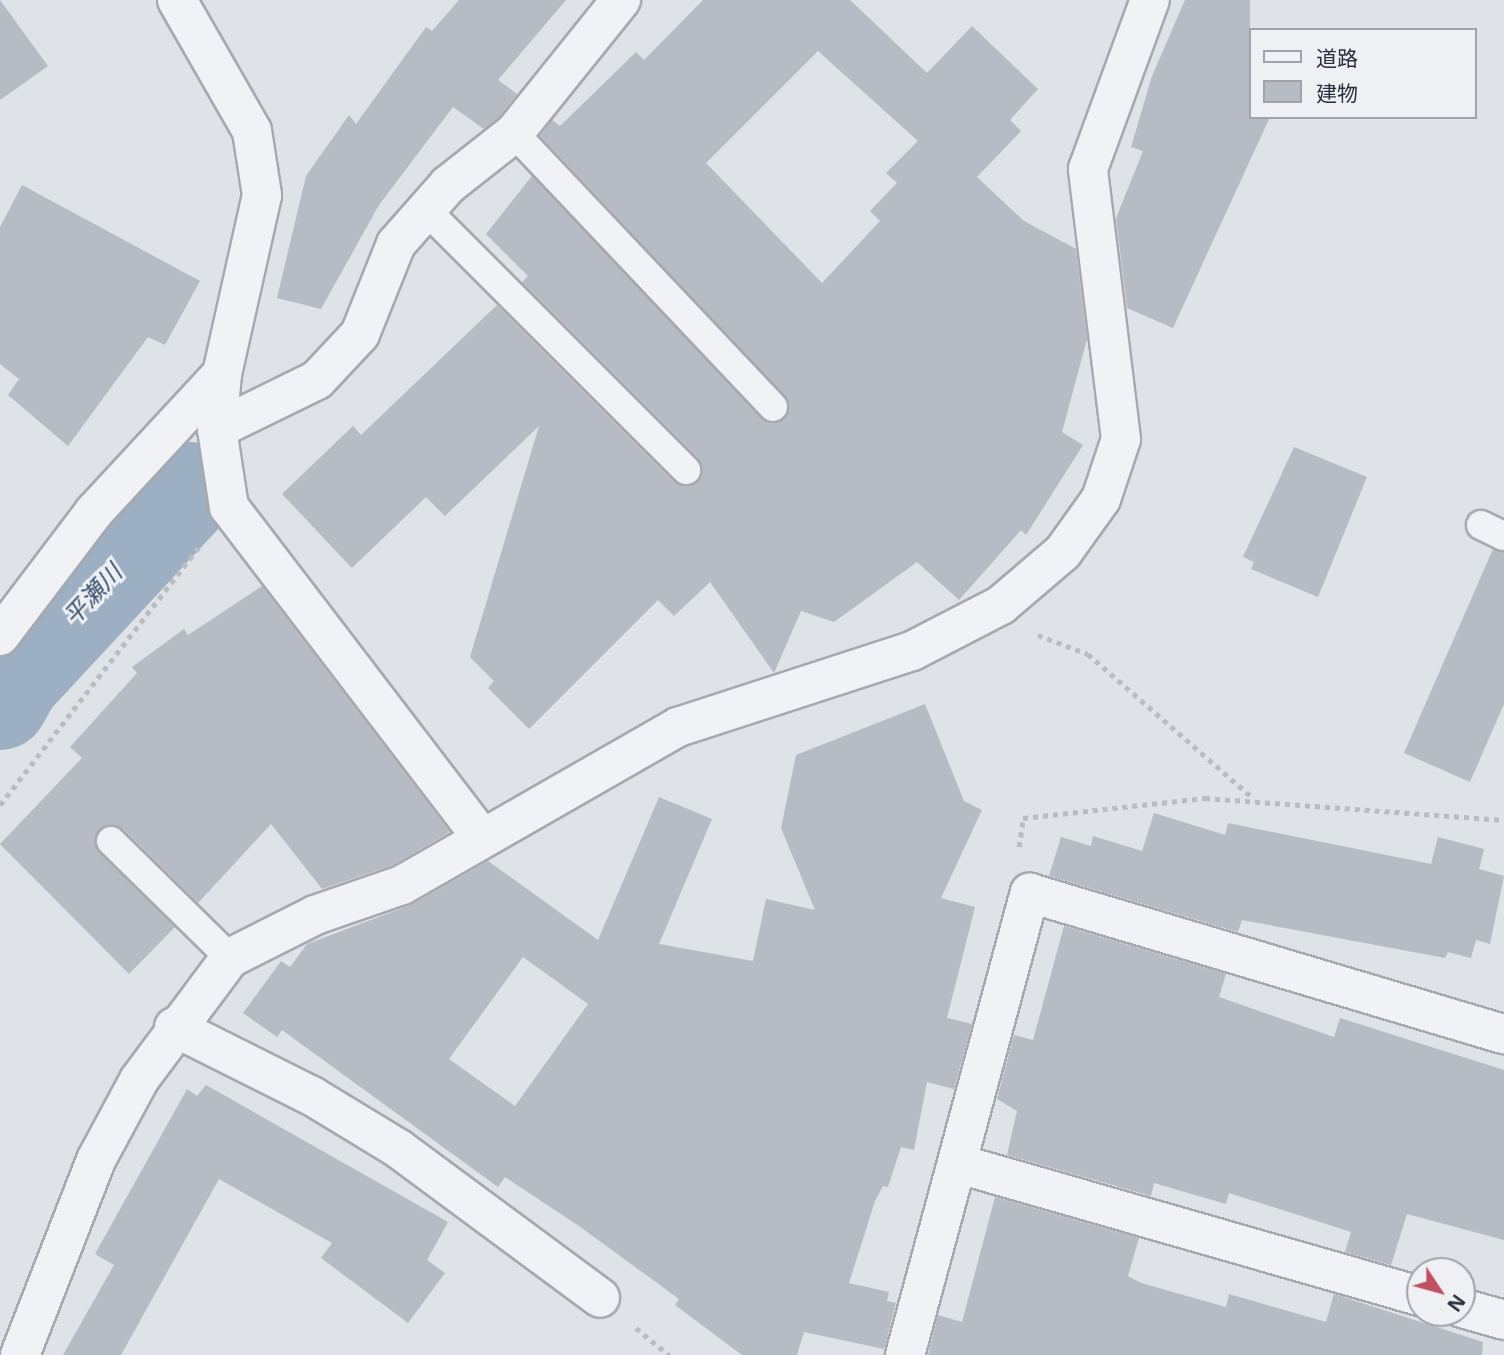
<!DOCTYPE html>
<meta charset="utf-8">
<style>
body{margin:0}
#map{position:relative;width:1504px;height:1355px;overflow:hidden;background:#dfe2e6;font-family:"Open Sans","Noto Sans JP",sans-serif}
div>[style]{position:absolute}
[style*='--x']{left:calc(var(--x)*1px);top:calc(var(--y)*1px);width:calc(var(--w)*1px);rotate:calc(var(--a)*1deg)}
.river>*{height:96px;margin:-48px;padding:0 48px;transform-origin:48px;border-radius:48px;background:#9dafc3}
.building>*{inset:0;background:#b7bbc3}
.path>*{height:4.5px;margin-top:-2.25px;transform-origin:0;background:repeating-linear-gradient(90deg,#b9bcc1 0 5px,transparent 0 10px)}
.roads{filter:drop-shadow(2px 0 #a5a9b0) drop-shadow(-2px 0 #a5a9b0) drop-shadow(0 2px #a5a9b0) drop-shadow(0 -2px #a5a9b0)}
.lane>*{height:28px;margin:-14px;padding:0 14px;transform-origin:14px;border-radius:14px;background:#f1f2f5}
.street>*{height:38px;margin:-19px;padding:0 19px;transform-origin:19px;border-radius:19px;background:#f1f2f5}
span{translate:-50% -50%;white-space:nowrap;text-align:center;line-height:1.15;-webkit-text-stroke:6px #eef0f4;paint-order:stroke}
.water-label{font-size:24px;color:#384f6b;font-style:italic}
.legend{position:absolute;left:1249px;top:28px;width:228px;height:91px;box-sizing:border-box;background:#eef0f4;border:2px solid #9fa3aa;margin:0;padding:9px 12px;list-style:none;font-size:21px;color:#29303c}
.legend li{display:flex;align-items:center;gap:14px;height:35px}
.legend b{width:35px;border:2px solid #9fa3aa}
.north{position:absolute;left:1406px;top:1257px;width:70px;height:70px;box-sizing:border-box;background:#eef0f4;border:2px solid #9fa3aa;border-radius:50%;rotate:126deg;font-size:19px;font-weight:700;line-height:28px;text-align:center;color:#29303c}
.north::after{content:'';display:block;margin:auto;width:24px;height:32px;background:#bf5061;clip-path:polygon(50% 0,100% 100%,50% 72%,0 100%)}
</style>
<div id="map">
<div class="river">
<div style="--x:0;--y:702;--w:28;--a:-60"></div>
<div style="--x:14;--y:678;--w:257;--a:-47.1"></div>
</div>
<div class="building">
<div style="clip-path:polygon(0 0,48px 66px,0 100px)"></div>
<div style="clip-path:polygon(459px 0,566px 0,498px 80px,517px 94px,499px 117px,484px 129px,453px 107px,379px 205px,321px 309px,277px 298px,306px 176px,349px 115px,356px 124px,426px 27px,432px 31px)"></div>
<div style="clip-path:polygon(evenodd,703px 0,850px 0,927px 73px,972px 26px,1038px 89px,1010px 120px,1021px 131px,977px 177px,1024px 221px,1076px 249px,1087px 339px,1062px 432px,1083px 445px,1026px 535px,1021px 530px,959px 600px,917px 562px,834px 622px,801px 611px,774px 673px,710px 582px,674px 616px,658px 600px,529px 729px,488px 688px,494px 681px,470px 657px,539px 426px,445px 516px,426px 497px,352px 568px,282px 494px,353px 426px,361px 435px,497px 305px,674px 482px,698px 481px,698px 458px,522px 282px,528px 276px,486px 234px,532px 176px,761px 418px,785px 419px,785px 396px,540px 136px,552px 120px,560px 126px,636px 52px,644px 60px,703px 0,818px 51px,918px 141px,886px 173px,897px 183px,870px 211px,880px 221px,822px 283px,706px 163px,818px 51px)"></div>
<div style="clip-path:polygon(1185px 0,1250px 0,1250px 117px,1270px 117px,1173px 328px,1127px 308px,1116px 218px,1143px 151px,1131px 147px,1152px 76px)"></div>
<div style="clip-path:polygon(22px 185px,200px 281px,165px 345px,148px 337px,68px 446px,8px 395px,19px 379px,0 364px,0 227px)"></div>
<div style="clip-path:polygon(1294px 447px,1367px 477px,1318px 597px,1251px 569px,1254px 562px,1243px 557px)"></div>
<div style="clip-path:polygon(1493px 549px,1504px 552px,1504px 704px,1470px 782px,1404px 753px)"></div>
<div style="clip-path:polygon(262px 586px,450px 832px,393px 865px,322px 889px,271px 824px,198px 903px,123px 829px,106px 825px,95px 838px,99px 852px,175px 927px,129px 974px,0 844px,82px 758px,70px 747px,137px 673px,132px 667px,184px 629px,188px 635px)"></div>
<div style="clip-path:polygon(evenodd,925px 704px,964px 801px,982px 810px,941px 898px,975px 907px,947px 1018px,972px 1024px,954px 1089px,927px 1082px,914px 1150px,901px 1147px,888px 1187px,883px 1186px,875px 1201px,849px 1283px,889px 1292px,887px 1301px,896px 1303px,884px 1349px,804px 1332px,797px 1355px,742px 1355px,675px 1305px,679px 1299px,579px 1226px,505px 1177px,498px 1187px,282px 1030px,277px 1037px,243px 1013px,281px 961px,290px 967px,307px 944px,413px 904px,488px 861px,598px 940px,659px 797px,712px 819px,659px 944px,753px 961px,766px 899px,815px 910px,781px 828px,796px 755px,925px 704px,523px 957px,588px 1004px,515px 1106px,449px 1059px,523px 957px)"></div>
<div style="clip-path:polygon(1154px 813px,1225px 835px,1228px 823px,1431px 864px,1438px 837px,1484px 849px,1479px 869px,1504px 876px,1490px 944px,1476px 940px,1471px 958px,1448px 952px,1445px 958px,1242px 920px,1238px 932px,1049px 876px,1061px 837px,1091px 846px,1093px 836px,1142px 851px)"></div>
<div style="clip-path:polygon(1064px 926px,1226px 974px,1219px 997px,1334px 1037px,1340px 1018px,1504px 1070px,1504px 1240px,1407px 1214px,1391px 1265px,1345px 1252px,1351px 1232px,1229px 1193px,1226px 1204px,1154px 1183px,1151px 1196px,1007px 1155px,1017px 1111px,997px 1099px,1014px 1035px,1033px 1040px)"></div>
<div style="clip-path:polygon(206px 1085px,448px 1222px,427px 1260px,445px 1273px,408px 1323px,321px 1258px,332px 1243px,219px 1179px,121px 1355px,63px 1355px,114px 1265px,95px 1254px,187px 1089px,197px 1096px)"></div>
<div style="clip-path:polygon(995px 1197px,1139px 1238px,1128px 1276px,1141px 1283px,1226px 1307px,1229px 1294px,1326px 1322px,1334px 1294px,1483px 1342px,1482px 1355px,928px 1355px,938px 1315px,962px 1322px)"></div>
</div>
<div class="path">
<div style="--x:1038;--y:635;--w:53;--a:20.8"></div>
<div style="--x:1088;--y:654;--w:218;--a:41.1"></div>
<div style="--x:0;--y:805;--w:326;--a:-52.4"></div>
<div style="--x:1019;--y:847;--w:29;--a:-82"></div>
<div style="--x:1023;--y:818;--w:183;--a:-6.3"></div>
<div style="--x:1205;--y:798;--w:300;--a:4.2"></div>
<div style="--x:636;--y:1328;--w:43;--a:39.3"></div>
</div>
<div class="roads">
<div class="lane">
<div style="--x:514;--y:133;--w:377;--a:46.6"></div>
<div style="--x:426;--y:210;--w:368;--a:45"></div>
<div style="--x:1481;--y:525;--w:25;--a:26"></div>
<div style="--x:111;--y:841;--w:167;--a:44.5"></div>
</div>
<div class="street">
<div style="--x:177;--y:0;--w:151;--a:60.2"></div>
<div style="--x:252;--y:131;--w:65;--a:81.1"></div>
<div style="--x:262;--y:195;--w:183;--a:102.6"></div>
<div style="--x:222;--y:374;--w:55;--a:95.2"></div>
<div style="--x:217;--y:429;--w:79;--a:81.3"></div>
<div style="--x:229;--y:507;--w:415;--a:52.6"></div>
<div style="--x:217;--y:429;--w:111;--a:-26.1"></div>
<div style="--x:317;--y:380;--w:63;--a:-46.9"></div>
<div style="--x:360;--y:334;--w:97;--a:-68.2"></div>
<div style="--x:396;--y:244;--w:79;--a:-48.6"></div>
<div style="--x:448;--y:185;--w:84;--a:-38.2"></div>
<div style="--x:514;--y:133;--w:171;--a:-51.2"></div>
<div style="--x:0;--y:636;--w:156;--a:-52.8"></div>
<div style="--x:94;--y:512;--w:188;--a:-47.2"></div>
<div style="--x:174;--y:1027;--w:154;--a:26.6"></div>
<div style="--x:312;--y:1096;--w:102;--a:31.3"></div>
<div style="--x:399;--y:1149;--w:250;--a:36.5"></div>
<div style="--x:959;--y:1164;--w:480;--a:16"></div>
<div style="--x:1462;--y:1308;--w:44;--a:15.9"></div>
<div style="--x:20;--y:1355;--w:209;--a:-68.7"></div>
<div style="--x:96;--y:1160;--w:91;--a:-61.7"></div>
<div style="--x:139;--y:1080;--w:152;--a:-53.3"></div>
<div style="--x:230;--y:958;--w:95;--a:-26.8"></div>
<div style="--x:315;--y:915;--w:92;--a:-19"></div>
<div style="--x:402;--y:885;--w:318;--a:-29.8"></div>
<div style="--x:678;--y:727;--w:246;--a:-18"></div>
<div style="--x:912;--y:651;--w:100;--a:-27.3"></div>
<div style="--x:1001;--y:605;--w:82;--a:-40.5"></div>
<div style="--x:1063;--y:552;--w:65;--a:-54.4"></div>
<div style="--x:1101;--y:499;--w:63;--a:-71.6"></div>
<div style="--x:1121;--y:439;--w:272;--a:-97"></div>
<div style="--x:1088;--y:169;--w:180;--a:-69.9"></div>
<div style="--x:905;--y:1355;--w:479;--a:-74.9"></div>
<div style="--x:1030;--y:893;--w:495;--a:16.6"></div>
</div>
</div>
<div class="water-label">
<span style="left:92px;top:594px;rotate:-47deg">平瀬川</span>
</div>
<ul class="legend">
<li><b style="height:9px;background:#f1f2f5"></b>道路</li>
<li><b style="height:19px;background:#b7bbc3"></b>建物</li>
</ul>
<div class="north">N</div>
</div>
